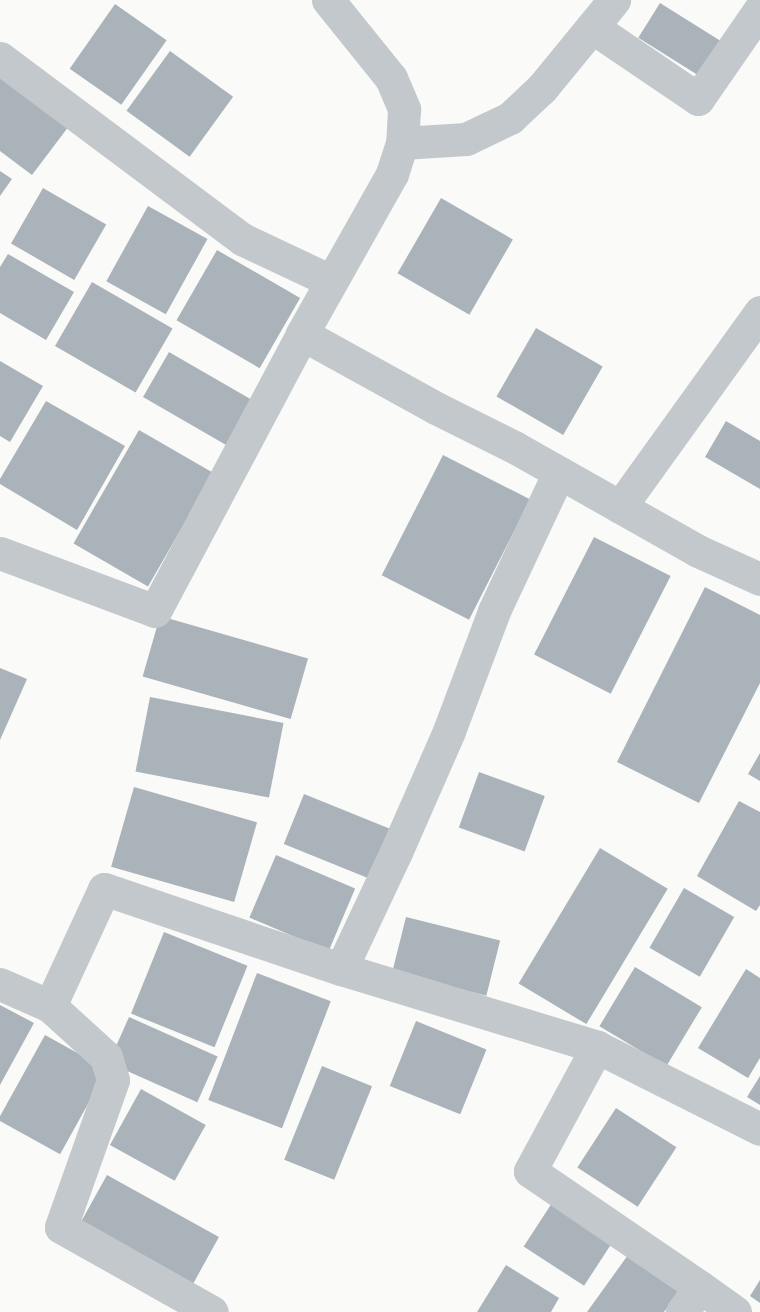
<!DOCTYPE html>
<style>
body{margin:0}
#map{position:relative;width:760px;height:1312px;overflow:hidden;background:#fafaf8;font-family:Mulish,sans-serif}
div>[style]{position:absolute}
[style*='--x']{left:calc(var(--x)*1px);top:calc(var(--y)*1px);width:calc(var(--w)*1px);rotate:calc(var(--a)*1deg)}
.building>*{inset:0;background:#aab3b9;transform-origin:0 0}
.minor>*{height:33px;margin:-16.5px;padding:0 16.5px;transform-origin:16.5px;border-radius:16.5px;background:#c3c8cc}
span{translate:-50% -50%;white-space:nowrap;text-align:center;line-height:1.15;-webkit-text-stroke:6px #fff;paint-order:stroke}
</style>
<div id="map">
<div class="building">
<div style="left:660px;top:3px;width:73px;height:41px;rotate:32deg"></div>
<div style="left:115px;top:4px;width:63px;height:79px;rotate:35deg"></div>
<div style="left:170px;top:51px;width:78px;height:74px;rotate:36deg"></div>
<div style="clip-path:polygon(0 68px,72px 122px,32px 175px,0 151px)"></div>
<div style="clip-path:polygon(0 171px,12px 179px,0 196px)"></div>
<div style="left:43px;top:188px;width:73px;height:64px;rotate:30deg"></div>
<div style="left:441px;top:198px;width:83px;height:87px;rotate:30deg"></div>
<div style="left:148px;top:206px;width:68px;height:86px;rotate:29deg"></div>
<div style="left:217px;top:250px;width:96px;height:81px;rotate:30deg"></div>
<div style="clip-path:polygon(8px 254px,74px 292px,46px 340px,0 313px,0 267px)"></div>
<div style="left:92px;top:282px;width:93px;height:74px;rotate:30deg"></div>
<div style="left:536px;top:328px;width:77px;height:79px;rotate:30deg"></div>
<div style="left:169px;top:352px;width:103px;height:52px;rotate:30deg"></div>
<div style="clip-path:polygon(0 361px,43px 386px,10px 442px,0 436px)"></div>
<div style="clip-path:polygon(46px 401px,125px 446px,77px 530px,0 484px,0 479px)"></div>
<div style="clip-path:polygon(726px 421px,760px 441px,760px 489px,705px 457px)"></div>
<div style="left:139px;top:430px;width:86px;height:131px;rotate:30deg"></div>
<div style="left:443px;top:455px;width:98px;height:135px;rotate:27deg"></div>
<div style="left:594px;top:537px;width:86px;height:132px;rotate:27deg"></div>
<div style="clip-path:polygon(705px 587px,760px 615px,760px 683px,699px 803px,617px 762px)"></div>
<div style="left:160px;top:616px;width:154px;height:63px;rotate:16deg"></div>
<div style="clip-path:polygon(0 668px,27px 679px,0 740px)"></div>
<div style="left:150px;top:697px;width:136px;height:76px;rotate:11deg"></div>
<div style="clip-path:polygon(760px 753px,760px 781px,748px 774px)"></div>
<div style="left:479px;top:772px;width:70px;height:59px;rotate:20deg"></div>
<div style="left:134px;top:787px;width:128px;height:83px;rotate:16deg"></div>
<div style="left:304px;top:794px;width:92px;height:54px;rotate:22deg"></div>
<div style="clip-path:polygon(739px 801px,760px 812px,760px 905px,756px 911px,697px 876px)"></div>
<div style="left:600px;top:848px;width:79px;height:158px;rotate:31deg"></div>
<div style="left:276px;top:855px;width:86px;height:68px;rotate:23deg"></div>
<div style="left:684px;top:888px;width:58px;height:69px;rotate:30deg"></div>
<div style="left:406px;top:917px;width:97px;height:57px;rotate:14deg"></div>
<div style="left:164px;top:932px;width:90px;height:88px;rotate:22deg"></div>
<div style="left:635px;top:967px;width:78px;height:69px;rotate:31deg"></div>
<div style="clip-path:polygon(746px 969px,760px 978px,760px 1058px,748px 1078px,698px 1048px)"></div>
<div style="left:257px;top:973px;width:79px;height:136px;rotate:21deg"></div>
<div style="clip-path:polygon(0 1005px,34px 1023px,0 1085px)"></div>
<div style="left:129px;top:1017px;width:97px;height:50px;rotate:24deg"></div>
<div style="left:416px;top:1021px;width:76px;height:70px;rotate:22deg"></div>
<div style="left:45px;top:1035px;width:71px;height:97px;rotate:29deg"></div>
<div style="left:322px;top:1066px;width:54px;height:101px;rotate:22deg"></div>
<div style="clip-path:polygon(760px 1076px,760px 1105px,747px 1097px)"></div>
<div style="left:141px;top:1089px;width:74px;height:64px;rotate:29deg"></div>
<div style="left:616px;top:1108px;width:72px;height:71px;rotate:33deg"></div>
<div style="left:107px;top:1175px;width:128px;height:63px;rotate:29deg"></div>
<div style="left:552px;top:1203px;width:72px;height:52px;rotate:33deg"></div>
<div style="clip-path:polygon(628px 1255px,679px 1291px,664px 1312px,587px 1312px)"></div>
<div style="clip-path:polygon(506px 1265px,559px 1298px,551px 1312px,477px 1312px)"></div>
<div style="clip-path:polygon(760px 1280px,760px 1303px,750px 1296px)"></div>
</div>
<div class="minor">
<div style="--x:328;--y:0;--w:100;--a:51.1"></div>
<div style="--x:391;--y:78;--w:34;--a:67"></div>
<div style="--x:404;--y:109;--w:34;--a:93"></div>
<div style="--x:402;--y:143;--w:33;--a:108"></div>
<div style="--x:392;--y:174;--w:184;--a:119.4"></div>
<div style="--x:302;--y:334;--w:153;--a:28.9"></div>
<div style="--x:436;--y:408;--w:89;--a:26.6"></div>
<div style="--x:516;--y:448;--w:209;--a:29.5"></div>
<div style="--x:698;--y:551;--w:68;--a:24.3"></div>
<div style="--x:592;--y:27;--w:128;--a:34.2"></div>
<div style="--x:698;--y:99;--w:109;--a:-55.4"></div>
<div style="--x:0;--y:58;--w:302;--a:36.8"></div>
<div style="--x:242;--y:239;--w:98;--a:25.3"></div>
<div style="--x:402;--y:143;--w:64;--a:-3.6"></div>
<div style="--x:466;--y:139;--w:49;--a:-25.5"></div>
<div style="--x:510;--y:118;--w:44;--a:-43.2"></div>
<div style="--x:542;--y:88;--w:114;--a:-50.7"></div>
<div style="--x:620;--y:507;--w:240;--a:-54.3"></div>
<div style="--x:0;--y:553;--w:165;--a:20.5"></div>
<div style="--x:155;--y:611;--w:314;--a:-62"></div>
<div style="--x:341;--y:969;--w:129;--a:-64.8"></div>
<div style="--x:396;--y:852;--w:132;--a:-66.3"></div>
<div style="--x:449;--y:731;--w:128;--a:-69.4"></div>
<div style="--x:494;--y:611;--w:153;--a:-64.9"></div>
<div style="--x:0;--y:984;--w:55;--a:23.7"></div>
<div style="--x:50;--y:1006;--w:129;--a:-65.2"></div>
<div style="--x:104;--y:889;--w:250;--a:18.7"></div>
<div style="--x:341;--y:969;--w:268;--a:16.9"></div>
<div style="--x:597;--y:1047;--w:182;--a:26.7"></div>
<div style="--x:50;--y:1006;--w:76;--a:42.3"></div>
<div style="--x:106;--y:1057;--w:24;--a:73"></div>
<div style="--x:113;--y:1080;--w:156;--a:109.5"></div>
<div style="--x:61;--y:1227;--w:173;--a:29.4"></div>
<div style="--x:597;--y:1047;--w:141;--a:118.4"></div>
<div style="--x:530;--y:1171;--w:206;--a:34.3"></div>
<div style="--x:700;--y:1287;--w:31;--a:126"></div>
<div style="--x:700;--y:1287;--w:43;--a:35.5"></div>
</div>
</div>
